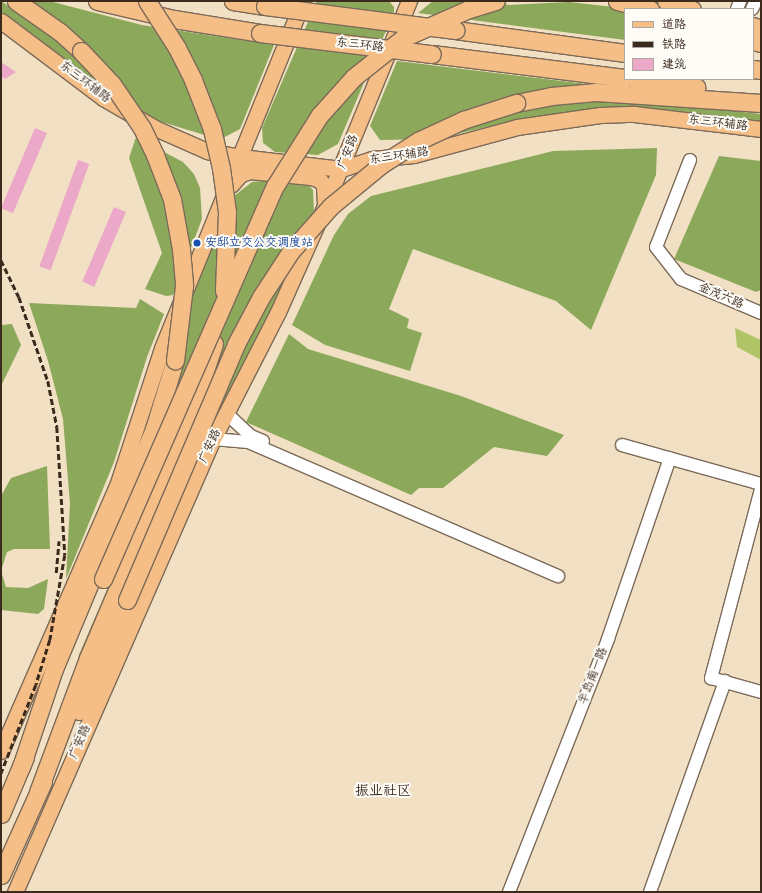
<!DOCTYPE html>
<meta charset="utf-8">
<style>
body{margin:0}
#map{position:relative;width:762px;height:893px;overflow:hidden;background:#f1e0c3;font-family:Pangolin,"LXGW WenKai TC",sans-serif}
div>[style]{position:absolute}
[style*='--x']{left:calc(var(--x)*1px);top:calc(var(--y)*1px);width:calc(var(--w)*1px);rotate:calc(var(--a)*1deg)}
.green>*{inset:0;background:#b0c366}
.forest>*{inset:0;background:#8ca95b}
.building>*{inset:0;background:#eba8c8;transform-origin:0 0}
.roads{filter:drop-shadow(1px 0 #7b6a58) drop-shadow(-1px 0 #7b6a58) drop-shadow(0 1px #7b6a58) drop-shadow(0 -1px #7b6a58)}
.minor>*{height:12px;margin:-6px;padding:0 6px;transform-origin:6px;border-radius:6px;background:#fff}
.major>*{height:15px;margin:-7.5px;padding:0 7.5px;transform-origin:7.5px;border-radius:7.5px;background:#f5be86}
.highway>*{height:17px;margin:-8.5px;padding:0 8.5px;transform-origin:8.5px;border-radius:8.5px;background:#f5be86}
.rail>*{height:2.5px;margin-top:-1.25px;transform-origin:0;background:repeating-linear-gradient(90deg,#3b2a1e 0 6px,transparent 0 9px)}
.bridges{filter:drop-shadow(1px 0 #7b6a58) drop-shadow(-1px 0 #7b6a58) drop-shadow(0 1px #7b6a58) drop-shadow(0 -1px #7b6a58)}
.highway-bridge>*{height:17px;margin:-8.5px;padding:0 8.5px;transform-origin:8.5px;border-radius:8.5px;background:#f5be86}
.dots>*{width:11px;height:11px;translate:-50% -50%;box-sizing:border-box;border:2px solid #fdfcf7;border-radius:50%}
span{translate:-50% -50%;white-space:nowrap;text-align:center;line-height:1.15;-webkit-text-stroke:4px #fdfcf7;paint-order:stroke}
.street-label{font-size:12px;color:#3b2a1e}
.transit-label{font-size:12px;color:#164399}
.left{translate:0 -50%;text-align:left}
.quarter-label{font-size:14px;color:#3b2a1e}
.frame{position:absolute;inset:0;border:2px solid #3b2a1e;pointer-events:none}
.legend{position:absolute;left:624px;top:8px;width:130px;height:72px;box-sizing:border-box;background:#fdfcf7;border:1px solid #afa8a0;margin:0;padding:5px 7px;list-style:none;font-size:12px;color:#3b2a1e}
.legend li{display:flex;align-items:center;gap:8px;height:20px}
.legend b{width:20px;border:1px solid #afa8a0}
</style>
<div id="map">
<div class="green">
<div style="clip-path:polygon(735px 328px,761px 340px,761px 360px,737px 347px)"></div>
</div>
<div class="forest">
<div style="clip-path:polygon(1px 1px,39px 26px,26px 1px,49px 1px,142px 25px,274px 45px,240px 129px,223px 138px,211px 137px,152px 119px,118px 101px,1px 17px)"></div>
<div style="clip-path:polygon(317px 1px,389px 1px,394px 7px,394px 12px,338px 144px,318px 155px,275px 152px,263px 143px,262px 128px)"></div>
<div style="clip-path:polygon(433px 1px,505px 1px,507px 5px,569px 2px,614px 7px,625px 10px,625px 40px,418px 13px)"></div>
<div style="clip-path:polygon(397px 61px,595px 85px,619px 98px,761px 114px,761px 123px,618px 110px,486px 127px,436px 139px,380px 140px,370px 126px)"></div>
<div style="clip-path:polygon(136px 137px,183px 162px,194px 174px,200px 188px,202px 219px,173px 295px,166px 296px,145px 289px,162px 253px,129px 158px)"></div>
<div style="clip-path:polygon(657px 148px,656px 175px,591px 330px,556px 301px,413px 249px,389px 309px,409px 319px,407px 328px,422px 333px,410px 371px,325px 345px,292px 325px,334px 235px,348px 214px,371px 196px,553px 151px)"></div>
<div style="clip-path:polygon(719px 156px,761px 161px,761px 290px,756px 292px,674px 259px)"></div>
<div style="clip-path:polygon(261px 181px,309px 186px,313px 190px,314px 212px,303px 242px,108px 669px,78px 657px,109px 585px,84px 573px,145px 404px,211px 244px,234px 196px,252px 182px)"></div>
<div style="clip-path:polygon(140px 299px,164px 314px,147px 357px,114px 462px,66px 579px,70px 504px,63px 419px,48px 361px,29px 303px,136px 308px)"></div>
<div style="clip-path:polygon(12px 324px,21px 345px,1px 386px,1px 325px)"></div>
<div style="clip-path:polygon(289px 334px,308px 349px,461px 396px,564px 435px,547px 456px,494px 447px,443px 488px,419px 488px,411px 495px,246px 422px)"></div>
<div style="clip-path:polygon(47px 466px,50px 549px,14px 549px,7px 552px,1px 571px,6px 587px,28px 588px,48px 579px,44px 609px,38px 614px,1px 610px,1px 496px,11px 478px)"></div>
</div>
<div class="building">
<div style="clip-path:polygon(1px 62px,16px 72px,5px 79px,1px 76px)"></div>
<div style="left:35px;top:128px;width:13px;height:87px;rotate:23deg"></div>
<div style="left:78px;top:160px;width:12px;height:113px;rotate:20deg"></div>
<div style="left:114px;top:207px;width:13px;height:81px;rotate:23deg"></div>
</div>
<div class="roads">
<div class="minor">
<div style="--x:737;--y:9;--w:9;--a:-69"></div>
<div style="--x:752;--y:9;--w:9;--a:-63"></div>
<div style="--x:690;--y:160;--w:93;--a:111.3"></div>
<div style="--x:656;--y:247;--w:41;--a:52"></div>
<div style="--x:681;--y:279;--w:87;--a:23"></div>
<div style="--x:226;--y:413;--w:34;--a:43"></div>
<div style="--x:251;--y:436;--w:13;--a:23"></div>
<div style="--x:213;--y:439;--w:35;--a:5"></div>
<div style="--x:248;--y:442;--w:338;--a:23.4"></div>
<div style="--x:622;--y:445;--w:144;--a:15.7"></div>
<div style="--x:761;--y:489;--w:196;--a:104.8"></div>
<div style="--x:711;--y:678;--w:52;--a:15.6"></div>
<div style="--x:509;--y:892;--w:272;--a:-68.6"></div>
<div style="--x:608;--y:639;--w:191;--a:-71.1"></div>
<div style="--x:650;--y:892;--w:224;--a:-70.4"></div>
</div>
<div class="major">
<div style="--x:665;--y:1;--w:29;--a:16"></div>
<div style="--x:1;--y:21;--w:128;--a:37"></div>
<div style="--x:103;--y:98;--w:62;--a:29.9"></div>
<div style="--x:157;--y:129;--w:55;--a:23.7"></div>
<div style="--x:207;--y:151;--w:35;--a:10"></div>
<div style="--x:241;--y:157;--w:101;--a:6.8"></div>
<div style="--x:341;--y:169;--w:33;--a:-18"></div>
<div style="--x:372;--y:159;--w:42;--a:-5.4"></div>
<div style="--x:414;--y:155;--w:107;--a:-15.2"></div>
<div style="--x:517;--y:127;--w:84;--a:-8.2"></div>
<div style="--x:600;--y:115;--w:34;--a:-2"></div>
<div style="--x:634;--y:114;--w:128;--a:6.7"></div>
<div style="--x:753;--y:25;--w:9;--a:21"></div>
<div style="--x:231;--y:185;--w:15;--a:-48"></div>
<div style="--x:241;--y:174;--w:9;--a:-18"></div>
<div style="--x:250;--y:171;--w:61;--a:5.6"></div>
<div style="--x:311;--y:177;--w:9;--a:18"></div>
<div style="--x:320;--y:180;--w:7;--a:56"></div>
<div style="--x:324;--y:186;--w:17;--a:87"></div>
<div style="--x:1;--y:751;--w:289;--a:-66.4"></div>
<div style="--x:117;--y:486;--w:145;--a:-71.9"></div>
<div style="--x:162;--y:348;--w:375;--a:-67.9"></div>
<div style="--x:15;--y:892;--w:494;--a:-66.4"></div>
<div style="--x:213;--y:439;--w:143;--a:-62.9"></div>
<div style="--x:278;--y:312;--w:114;--a:-66.1"></div>
<div style="--x:324;--y:208;--w:224;--a:-67.7"></div>
</div>
<div class="highway">
<div style="--x:16;--y:1;--w:54;--a:35.2"></div>
<div style="--x:60;--y:32;--w:28;--a:42"></div>
<div style="--x:97;--y:1;--w:79;--a:13.2"></div>
<div style="--x:174;--y:19;--w:87;--a:9.2"></div>
<div style="--x:233;--y:1;--w:32;--a:9"></div>
<div style="--x:617;--y:1;--w:34;--a:14"></div>
<div style="--x:455;--y:30;--w:172;--a:7.7"></div>
<div style="--x:753;--y:41;--w:8;--a:14"></div>
<div style="--x:432;--y:54;--w:194;--a:7.1"></div>
<div style="--x:753;--y:69;--w:8;--a:7"></div>
<div style="--x:635;--y:79;--w:62;--a:7.5"></div>
<div style="--x:516;--y:103;--w:36;--a:-11"></div>
<div style="--x:551;--y:96;--w:45;--a:-5.1"></div>
<div style="--x:596;--y:92;--w:165;--a:3.8"></div>
<div style="--x:79;--y:711;--w:121;--a:-66.6"></div>
<div style="--x:21;--y:767;--w:103;--a:-71.4"></div>
<div style="--x:54;--y:669;--w:260;--a:-67.4"></div>
<div style="--x:154;--y:429;--w:72;--a:-73.1"></div>
<div style="--x:38;--y:792;--w:143;--a:-69.5"></div>
<div style="--x:88;--y:658;--w:251;--a:-67"></div>
<div style="--x:186;--y:427;--w:88;--a:-71.4"></div>
<div style="--x:1;--y:814;--w:62;--a:-67.2"></div>
<div style="--x:1;--y:875;--w:102;--a:-65.7"></div>
</div>
</div>
<div class="rail">
<div style="--x:1;--y:260;--w:41;--a:64.1"></div>
<div style="--x:19;--y:297;--w:89;--a:71"></div>
<div style="--x:48;--y:381;--w:47;--a:78.9"></div>
<div style="--x:57;--y:427;--w:128;--a:86.4"></div>
<div style="--x:65;--y:555;--w:86;--a:100"></div>
<div style="--x:50;--y:640;--w:47;--a:107.3"></div>
<div style="--x:36;--y:685;--w:96;--a:111.5"></div>
<div style="--x:56;--y:573;--w:32;--a:-85"></div>
</div>
<div class="bridges">
<div class="highway-bridge">
<div style="--x:147;--y:1;--w:56;--a:57.4"></div>
<div style="--x:177;--y:48;--w:36;--a:63"></div>
<div style="--x:193;--y:80;--w:53;--a:68.8"></div>
<div style="--x:212;--y:129;--w:40;--a:77"></div>
<div style="--x:221;--y:168;--w:44;--a:82.2"></div>
<div style="--x:227;--y:212;--w:79;--a:92.2"></div>
<div style="--x:265;--y:6;--w:192;--a:7.2"></div>
<div style="--x:260;--y:33;--w:173;--a:7"></div>
<div style="--x:81;--y:51;--w:45;--a:46.8"></div>
<div style="--x:112;--y:84;--w:53;--a:55.7"></div>
<div style="--x:142;--y:128;--w:30;--a:64"></div>
<div style="--x:155;--y:155;--w:47;--a:68.9"></div>
<div style="--x:172;--y:199;--w:51;--a:79.8"></div>
<div style="--x:181;--y:249;--w:37;--a:85"></div>
<div style="--x:184;--y:286;--w:75;--a:96.9"></div>
<div style="--x:103;--y:579;--w:429;--a:-66.4"></div>
<div style="--x:275;--y:186;--w:83;--a:-57.8"></div>
<div style="--x:319;--y:116;--w:52;--a:-48.1"></div>
<div style="--x:354;--y:77;--w:63;--a:-38.5"></div>
<div style="--x:403;--y:38;--w:72;--a:-23.7"></div>
<div style="--x:469;--y:9;--w:28;--a:-17"></div>
<div style="--x:127;--y:600;--w:278;--a:-66.9"></div>
<div style="--x:236;--y:344;--w:53;--a:-62"></div>
<div style="--x:261;--y:297;--w:55;--a:-56.9"></div>
<div style="--x:291;--y:251;--w:60;--a:-48.4"></div>
<div style="--x:331;--y:206;--w:66;--a:-39.5"></div>
<div style="--x:382;--y:164;--w:43;--a:-32.6"></div>
<div style="--x:418;--y:141;--w:50;--a:-25"></div>
<div style="--x:463;--y:120;--w:56;--a:-17.8"></div>
</div>
</div>
<div class="dots">
<div style="left:197px;top:243px;background:#1a4fb4"></div>
</div>
<div class="street-label">
<span style="left:360px;top:45px;rotate:7deg">东三环路</span>
<span style="left:85px;top:82px;rotate:37deg">东三环辅路</span>
<span style="left:718px;top:123px;rotate:7deg">东三环辅路</span>
<span style="left:348px;top:152px;rotate:-68deg">广安路</span>
<span style="left:399px;top:156px;rotate:-8deg">东三环辅路</span>
<span style="left:721px;top:296px;rotate:23deg">金茂六路</span>
<span style="left:210px;top:446px;rotate:-65deg">广安路</span>
<span style="left:593px;top:676px;rotate:-69deg">半岛南一路</span>
<span style="left:80px;top:742px;rotate:-67deg">广安路</span>
</div>
<div class="transit-label">
<span class="left" style="left:205px;top:243px">安邸立交公交调度站</span>
</div>
<div class="quarter-label">
<span style="left:383px;top:791px">振业社区</span>
</div>
<div class="frame"></div>
<ul class="legend">
<li><b style="height:5px;background:#f5be86"></b>道路</li>
<li><b style="height:5px;background:#3b2a1e"></b>铁路</li>
<li><b style="height:11px;background:#eba8c8"></b>建筑</li>
</ul>
</div>
